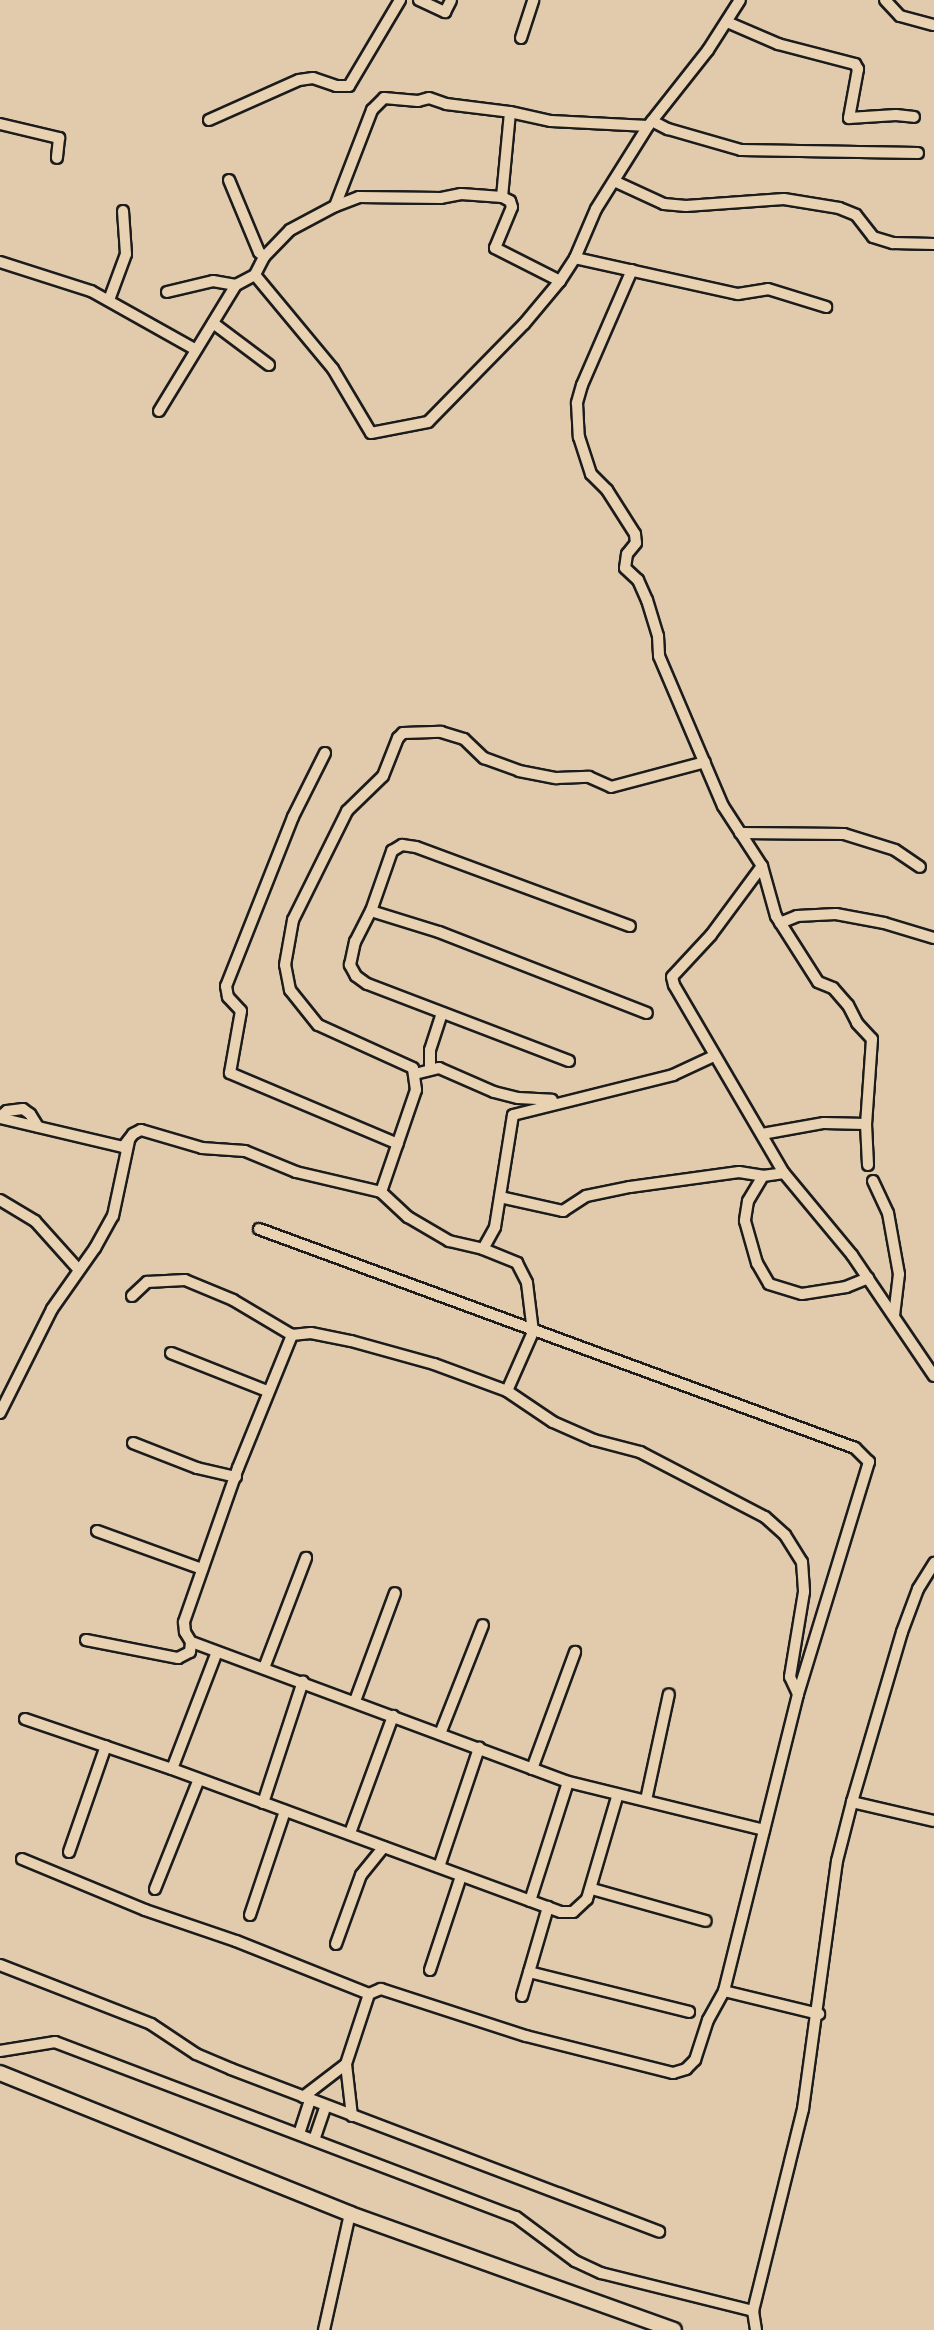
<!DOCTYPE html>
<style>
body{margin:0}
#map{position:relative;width:934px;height:2330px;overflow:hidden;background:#e1cbac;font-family:"Patrick Hand",sans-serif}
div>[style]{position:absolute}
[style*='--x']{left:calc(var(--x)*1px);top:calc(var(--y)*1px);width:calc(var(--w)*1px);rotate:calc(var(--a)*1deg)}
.roads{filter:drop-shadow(2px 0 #1c1c1c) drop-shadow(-2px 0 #1c1c1c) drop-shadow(0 2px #1c1c1c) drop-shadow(0 -2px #1c1c1c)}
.minor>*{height:10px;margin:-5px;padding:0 5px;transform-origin:5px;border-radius:5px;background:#e9d2b2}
.major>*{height:14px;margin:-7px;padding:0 7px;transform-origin:7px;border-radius:7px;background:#e9d2b2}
span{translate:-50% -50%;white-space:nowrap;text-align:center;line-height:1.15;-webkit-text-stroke:7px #e9d2b2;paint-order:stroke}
</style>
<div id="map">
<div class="roads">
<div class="minor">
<div style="--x:419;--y:0;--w:29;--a:25"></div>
<div style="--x:445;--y:12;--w:13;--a:-63"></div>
<div style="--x:885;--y:0;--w:22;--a:47"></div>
<div style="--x:900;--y:16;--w:35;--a:15"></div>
<div style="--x:727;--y:22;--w:56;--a:23.3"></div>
<div style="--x:778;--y:44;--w:80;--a:14.6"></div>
<div style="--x:855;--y:64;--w:6;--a:59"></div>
<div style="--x:858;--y:69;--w:50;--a:100.4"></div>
<div style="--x:849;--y:118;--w:47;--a:-3.7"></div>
<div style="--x:896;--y:115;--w:18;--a:6"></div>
<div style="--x:521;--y:38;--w:40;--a:-72"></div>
<div style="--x:209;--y:120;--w:98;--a:-24"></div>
<div style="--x:299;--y:80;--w:14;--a:-8"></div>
<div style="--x:313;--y:78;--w:24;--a:19"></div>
<div style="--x:336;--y:86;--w:13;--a:0"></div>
<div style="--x:349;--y:86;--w:100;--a:-59.3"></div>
<div style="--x:652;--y:121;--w:18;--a:27"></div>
<div style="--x:668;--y:129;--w:76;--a:16"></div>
<div style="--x:741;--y:150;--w:177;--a:1"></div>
<div style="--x:0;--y:124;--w:61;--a:13.3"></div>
<div style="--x:59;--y:138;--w:20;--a:96"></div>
<div style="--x:229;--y:180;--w:78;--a:67.4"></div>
<div style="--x:259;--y:252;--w:7;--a:45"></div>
<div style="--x:614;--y:181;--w:55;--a:24.7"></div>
<div style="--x:664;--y:204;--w:22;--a:5"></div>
<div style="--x:686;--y:206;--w:98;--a:-4.1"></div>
<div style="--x:784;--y:199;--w:56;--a:9.3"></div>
<div style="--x:839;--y:208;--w:18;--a:22"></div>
<div style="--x:856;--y:215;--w:28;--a:52"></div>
<div style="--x:873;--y:237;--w:21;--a:17"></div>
<div style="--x:893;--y:243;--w:41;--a:1.4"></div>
<div style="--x:502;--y:197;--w:85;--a:-84.6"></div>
<div style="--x:335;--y:206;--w:103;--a:-68.9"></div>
<div style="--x:372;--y:110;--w:17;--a:-45"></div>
<div style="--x:384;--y:98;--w:34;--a:5"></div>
<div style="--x:418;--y:101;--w:11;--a:-15"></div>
<div style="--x:429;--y:98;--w:18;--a:19"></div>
<div style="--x:446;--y:104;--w:64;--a:7.1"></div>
<div style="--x:510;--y:112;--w:42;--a:12.4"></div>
<div style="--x:551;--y:121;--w:97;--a:3"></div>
<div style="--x:575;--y:258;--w:167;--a:12.5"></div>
<div style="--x:738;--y:294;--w:30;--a:-9"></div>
<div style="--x:768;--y:289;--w:61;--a:17.2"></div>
<div style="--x:0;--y:262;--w:96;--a:17.7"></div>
<div style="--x:91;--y:291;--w:120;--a:29.3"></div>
<div style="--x:632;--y:270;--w:125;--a:113.5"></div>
<div style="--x:582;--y:385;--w:19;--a:106"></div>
<div style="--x:577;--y:403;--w:34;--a:87"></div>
<div style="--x:579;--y:437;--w:39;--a:72"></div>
<div style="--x:591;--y:474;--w:23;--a:45"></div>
<div style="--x:607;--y:490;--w:52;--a:57.5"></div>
<div style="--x:635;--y:534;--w:9;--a:84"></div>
<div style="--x:636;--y:543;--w:14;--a:129"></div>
<div style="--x:627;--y:554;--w:14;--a:98"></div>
<div style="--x:625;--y:568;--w:18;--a:43"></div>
<div style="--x:638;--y:580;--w:22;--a:66"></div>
<div style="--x:647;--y:600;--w:38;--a:73"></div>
<div style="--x:658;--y:636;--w:20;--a:87"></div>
<div style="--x:659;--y:656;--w:163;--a:66.9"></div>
<div style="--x:723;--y:806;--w:72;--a:57"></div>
<div style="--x:762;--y:866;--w:52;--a:74.4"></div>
<div style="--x:776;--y:916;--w:78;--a:57.5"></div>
<div style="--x:818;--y:982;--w:16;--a:22"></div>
<div style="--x:833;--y:988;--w:23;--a:49"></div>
<div style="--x:848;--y:1005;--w:20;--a:63"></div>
<div style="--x:857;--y:1023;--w:22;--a:47"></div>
<div style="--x:872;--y:1039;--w:85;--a:94"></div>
<div style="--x:866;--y:1124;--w:41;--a:87.2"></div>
<div style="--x:560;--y:281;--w:73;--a:-153.1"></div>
<div style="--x:495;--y:248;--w:44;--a:-67.5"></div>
<div style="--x:512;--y:207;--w:6;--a:-108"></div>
<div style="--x:510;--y:201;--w:9;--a:-153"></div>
<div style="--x:502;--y:197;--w:41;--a:-175.8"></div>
<div style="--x:461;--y:194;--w:20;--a:169"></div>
<div style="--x:441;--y:198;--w:82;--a:-179.3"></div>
<div style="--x:359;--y:197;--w:26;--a:159"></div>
<div style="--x:335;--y:206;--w:51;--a:151.9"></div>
<div style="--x:290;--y:230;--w:37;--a:134"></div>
<div style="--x:264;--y:257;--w:20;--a:117"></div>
<div style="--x:255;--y:275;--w:122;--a:50.3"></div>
<div style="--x:333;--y:369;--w:74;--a:59.3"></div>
<div style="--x:371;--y:433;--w:58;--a:-10.9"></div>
<div style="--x:428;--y:422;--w:137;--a:-45.6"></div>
<div style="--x:524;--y:324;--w:56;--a:-50.1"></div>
<div style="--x:560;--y:281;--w:27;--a:-57"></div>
<div style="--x:575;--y:258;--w:53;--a:-66.8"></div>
<div style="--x:596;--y:209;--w:98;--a:-57.9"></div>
<div style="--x:648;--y:126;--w:97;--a:-51.7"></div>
<div style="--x:708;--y:50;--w:59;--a:-57.4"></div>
<div style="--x:167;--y:292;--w:47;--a:-13.4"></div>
<div style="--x:213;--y:281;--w:23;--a:10"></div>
<div style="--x:109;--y:300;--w:49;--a:-69.7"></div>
<div style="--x:126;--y:254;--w:43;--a:-94"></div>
<div style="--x:213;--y:323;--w:70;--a:36.9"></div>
<div style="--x:159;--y:411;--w:148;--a:-58.6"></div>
<div style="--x:236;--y:285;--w:21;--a:-28"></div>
<div style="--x:325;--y:753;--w:72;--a:116.6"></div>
<div style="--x:293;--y:817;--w:182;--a:111.6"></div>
<div style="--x:226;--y:986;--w:11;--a:80"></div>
<div style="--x:228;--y:997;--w:19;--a:47"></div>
<div style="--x:241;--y:1011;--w:63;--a:100.1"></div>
<div style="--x:230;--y:1073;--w:182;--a:22.9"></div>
<div style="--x:740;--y:833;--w:104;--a:0.6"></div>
<div style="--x:844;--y:834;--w:53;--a:17.4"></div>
<div style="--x:895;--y:850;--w:30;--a:34"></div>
<div style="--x:762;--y:866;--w:86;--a:126.5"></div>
<div style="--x:711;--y:935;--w:57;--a:132.9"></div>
<div style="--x:672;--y:977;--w:8;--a:76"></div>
<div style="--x:674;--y:985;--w:218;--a:59.7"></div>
<div style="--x:784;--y:1173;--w:107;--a:50.3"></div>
<div style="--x:852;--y:1255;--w:146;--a:55.9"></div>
<div style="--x:371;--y:911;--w:71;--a:17.2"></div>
<div style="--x:439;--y:932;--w:223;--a:21.3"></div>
<div style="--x:780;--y:923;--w:18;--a:-22"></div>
<div style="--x:797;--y:916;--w:39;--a:-3"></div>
<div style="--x:836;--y:914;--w:49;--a:10.6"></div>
<div style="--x:884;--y:923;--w:52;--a:16.7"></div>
<div style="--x:569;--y:1061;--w:216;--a:-159.1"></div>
<div style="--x:367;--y:984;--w:14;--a:-144"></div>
<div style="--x:356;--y:976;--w:13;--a:-119"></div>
<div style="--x:350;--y:965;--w:24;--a:-78"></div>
<div style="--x:355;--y:942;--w:35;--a:-63"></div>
<div style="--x:371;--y:911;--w:64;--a:-70.7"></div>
<div style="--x:392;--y:851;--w:12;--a:-31"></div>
<div style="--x:402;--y:845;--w:14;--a:8"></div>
<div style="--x:416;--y:847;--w:228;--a:20.3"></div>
<div style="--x:430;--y:1068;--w:18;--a:-90"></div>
<div style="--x:430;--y:1050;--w:39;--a:-72"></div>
<div style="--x:415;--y:1074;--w:25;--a:-14"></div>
<div style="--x:439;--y:1068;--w:60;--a:23.6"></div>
<div style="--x:494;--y:1092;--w:25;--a:14"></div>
<div style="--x:518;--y:1098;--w:34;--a:3"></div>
<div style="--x:0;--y:1117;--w:9;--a:-41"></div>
<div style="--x:7;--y:1111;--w:16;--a:-7"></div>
<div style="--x:23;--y:1109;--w:9;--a:36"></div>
<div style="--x:30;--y:1114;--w:15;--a:58"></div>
<div style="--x:0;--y:1118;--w:126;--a:13.3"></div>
<div style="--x:123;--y:1147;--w:16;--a:-52"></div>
<div style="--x:133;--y:1134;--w:9;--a:-27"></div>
<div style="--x:141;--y:1130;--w:64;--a:16.4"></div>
<div style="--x:202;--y:1148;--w:43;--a:4"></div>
<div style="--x:245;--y:1151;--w:55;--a:22.4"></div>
<div style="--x:296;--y:1172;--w:87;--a:13.2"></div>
<div style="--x:381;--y:1192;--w:37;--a:43"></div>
<div style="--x:408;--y:1217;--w:48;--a:30.3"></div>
<div style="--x:449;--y:1241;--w:35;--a:13"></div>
<div style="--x:483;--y:1249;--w:37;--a:22"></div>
<div style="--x:517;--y:1263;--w:22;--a:63"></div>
<div style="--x:527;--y:1283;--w:49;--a:83"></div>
<div style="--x:533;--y:1332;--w:64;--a:113.8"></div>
<div style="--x:762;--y:1134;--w:63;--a:-10.1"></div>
<div style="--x:824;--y:1123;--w:42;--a:1.4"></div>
<div style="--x:763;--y:1176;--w:29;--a:121"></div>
<div style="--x:748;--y:1201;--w:20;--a:99"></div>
<div style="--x:745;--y:1221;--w:44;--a:74.1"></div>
<div style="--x:757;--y:1263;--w:24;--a:60"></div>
<div style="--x:769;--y:1284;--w:34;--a:17"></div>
<div style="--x:802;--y:1294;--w:45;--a:-9"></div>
<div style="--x:846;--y:1287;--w:24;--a:-22"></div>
<div style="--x:873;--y:1181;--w:35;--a:65"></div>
<div style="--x:888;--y:1213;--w:62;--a:79.8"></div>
<div style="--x:899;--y:1274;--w:42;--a:96.8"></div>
<div style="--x:381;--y:1192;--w:108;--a:-71.1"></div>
<div style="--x:416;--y:1090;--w:22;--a:-98"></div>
<div style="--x:413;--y:1068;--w:104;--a:-155.6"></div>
<div style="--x:318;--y:1025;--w:45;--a:-128.7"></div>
<div style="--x:290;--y:990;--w:25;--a:-101"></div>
<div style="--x:285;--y:965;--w:46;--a:-79.9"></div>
<div style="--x:293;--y:920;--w:122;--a:-63.6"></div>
<div style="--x:347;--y:811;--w:50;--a:-44.2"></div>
<div style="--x:383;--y:776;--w:41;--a:-68.5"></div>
<div style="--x:398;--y:738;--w:7;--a:-45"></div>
<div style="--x:403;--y:733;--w:38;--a:-2"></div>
<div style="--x:441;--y:732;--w:24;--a:17"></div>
<div style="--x:464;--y:739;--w:28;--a:44"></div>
<div style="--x:484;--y:758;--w:37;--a:20"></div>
<div style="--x:519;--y:771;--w:38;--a:11"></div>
<div style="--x:556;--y:778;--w:33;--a:-2"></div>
<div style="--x:589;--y:777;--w:24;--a:24"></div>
<div style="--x:611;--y:787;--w:97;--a:-14.9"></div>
<div style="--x:500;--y:1197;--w:65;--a:12.5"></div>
<div style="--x:563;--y:1211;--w:27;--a:-33"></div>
<div style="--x:586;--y:1196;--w:45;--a:-11.6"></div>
<div style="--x:630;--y:1187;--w:110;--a:-7.8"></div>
<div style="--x:739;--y:1172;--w:24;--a:9"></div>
<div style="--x:763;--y:1176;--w:21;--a:-8"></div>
<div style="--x:0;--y:1200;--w:41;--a:31"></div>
<div style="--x:35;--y:1221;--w:64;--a:48.1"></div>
<div style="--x:483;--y:1249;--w:25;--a:-61"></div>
<div style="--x:495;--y:1227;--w:113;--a:-80.9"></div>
<div style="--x:513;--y:1115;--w:165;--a:-14"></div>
<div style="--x:673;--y:1075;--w:45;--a:-24.9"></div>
<div style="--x:132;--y:1296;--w:21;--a:-43"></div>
<div style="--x:147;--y:1282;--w:38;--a:-3"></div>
<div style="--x:185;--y:1280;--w:52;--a:22.6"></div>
<div style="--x:233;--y:1300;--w:69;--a:30.7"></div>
<div style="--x:171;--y:1353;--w:103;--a:21.6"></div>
<div style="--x:0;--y:1413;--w:116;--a:-63.4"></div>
<div style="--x:52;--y:1309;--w:75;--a:-54.8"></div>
<div style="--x:95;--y:1248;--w:37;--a:-61"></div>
<div style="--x:113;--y:1216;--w:77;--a:-78"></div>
<div style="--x:133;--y:1443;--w:69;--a:21.3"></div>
<div style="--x:197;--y:1468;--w:40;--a:13"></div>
<div style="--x:97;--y:1531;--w:112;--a:19.9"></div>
<div style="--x:86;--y:1640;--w:94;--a:11.1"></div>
<div style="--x:178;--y:1658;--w:13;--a:-27"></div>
<div style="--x:190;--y:1652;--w:10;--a:-84"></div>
<div style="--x:264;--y:1668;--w:118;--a:-69.1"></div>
<div style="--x:355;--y:1701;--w:115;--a:-69.7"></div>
<div style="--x:25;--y:1719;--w:155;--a:18.8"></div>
<div style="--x:172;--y:1769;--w:414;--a:20.2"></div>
<div style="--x:561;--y:1912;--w:12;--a:0"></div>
<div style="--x:573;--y:1912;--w:19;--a:-43"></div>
<div style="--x:587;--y:1899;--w:109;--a:-73.6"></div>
<div style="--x:440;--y:1734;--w:117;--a:-68.5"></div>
<div style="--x:172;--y:1769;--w:125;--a:-69"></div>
<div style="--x:532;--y:1769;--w:125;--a:-69.8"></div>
<div style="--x:646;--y:1800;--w:108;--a:-77.8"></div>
<div style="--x:852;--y:1802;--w:177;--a:-73.6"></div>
<div style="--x:902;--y:1632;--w:46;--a:-69.6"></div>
<div style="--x:918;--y:1589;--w:31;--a:-58"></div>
<div style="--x:263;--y:1803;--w:128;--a:-71.8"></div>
<div style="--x:764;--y:1830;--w:202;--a:-166.2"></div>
<div style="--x:568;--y:1782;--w:402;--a:-159.6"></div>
<div style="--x:191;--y:1642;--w:12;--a:-121"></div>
<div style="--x:185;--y:1632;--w:10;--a:-96"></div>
<div style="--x:184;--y:1622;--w:163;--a:-70.7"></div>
<div style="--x:238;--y:1468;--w:144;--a:-67.9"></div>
<div style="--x:292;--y:1335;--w:19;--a:-6"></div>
<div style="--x:311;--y:1333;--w:41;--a:11.3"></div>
<div style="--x:351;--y:1341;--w:86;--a:15.5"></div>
<div style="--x:434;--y:1364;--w:78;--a:20.3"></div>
<div style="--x:507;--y:1391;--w:55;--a:34"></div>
<div style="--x:553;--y:1422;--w:45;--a:23.7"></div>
<div style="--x:594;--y:1440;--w:48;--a:14.6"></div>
<div style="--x:640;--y:1452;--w:141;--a:27.5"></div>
<div style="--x:765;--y:1517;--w:27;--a:42"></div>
<div style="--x:785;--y:1535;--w:32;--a:58"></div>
<div style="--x:802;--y:1562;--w:30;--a:86"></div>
<div style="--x:804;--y:1592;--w:86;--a:99.4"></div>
<div style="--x:790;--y:1677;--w:19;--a:65"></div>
<div style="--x:350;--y:1833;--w:125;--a:-69.8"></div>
<div style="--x:69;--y:1852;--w:112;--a:-70.8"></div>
<div style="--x:22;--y:1859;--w:133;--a:22.5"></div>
<div style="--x:145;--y:1910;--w:96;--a:18.8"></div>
<div style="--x:236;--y:1941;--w:143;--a:21.7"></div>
<div style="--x:369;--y:1994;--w:13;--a:-23"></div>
<div style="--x:381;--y:1989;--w:152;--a:18"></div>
<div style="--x:526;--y:2036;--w:152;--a:14.1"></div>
<div style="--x:673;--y:2073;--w:14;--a:-17"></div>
<div style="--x:686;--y:2069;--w:13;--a:-45"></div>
<div style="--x:695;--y:2060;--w:42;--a:-72"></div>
<div style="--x:708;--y:2020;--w:33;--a:-61"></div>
<div style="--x:724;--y:1991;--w:306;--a:-76"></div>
<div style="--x:798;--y:1694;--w:243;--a:-73"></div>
<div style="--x:869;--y:1462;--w:20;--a:-135"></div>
<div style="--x:855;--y:1448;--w:635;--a:-159.82"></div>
<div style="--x:439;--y:1867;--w:126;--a:-71.4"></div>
<div style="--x:155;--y:1889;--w:118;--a:-68.2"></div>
<div style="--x:592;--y:1889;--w:118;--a:15.7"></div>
<div style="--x:530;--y:1901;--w:125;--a:-72.3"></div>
<div style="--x:250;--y:1915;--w:110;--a:-71.4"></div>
<div style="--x:336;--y:1944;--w:73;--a:-70.1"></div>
<div style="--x:361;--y:1875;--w:36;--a:-51"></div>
<div style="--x:0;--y:1965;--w:162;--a:21.3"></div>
<div style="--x:151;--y:2024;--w:54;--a:33.7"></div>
<div style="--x:196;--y:2054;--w:38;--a:23"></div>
<div style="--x:231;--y:2069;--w:458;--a:20.8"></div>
<div style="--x:430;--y:1970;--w:99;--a:-71.7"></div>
<div style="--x:529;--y:1972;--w:165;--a:14"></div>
<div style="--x:724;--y:1991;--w:98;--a:13.6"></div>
<div style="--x:522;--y:1996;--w:93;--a:-73.7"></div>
<div style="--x:0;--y:2051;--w:56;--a:-9.3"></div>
<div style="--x:55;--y:2042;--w:493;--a:20.8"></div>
<div style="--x:516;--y:2217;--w:74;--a:36.7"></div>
<div style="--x:575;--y:2261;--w:29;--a:25"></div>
<div style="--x:601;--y:2273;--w:157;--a:14"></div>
<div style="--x:303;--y:2097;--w:54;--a:-37.5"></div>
<div style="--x:352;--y:2116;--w:52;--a:-96.6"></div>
<div style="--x:346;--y:2064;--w:74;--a:-71.8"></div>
<div style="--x:299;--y:2134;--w:36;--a:-72"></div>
<div style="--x:314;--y:2140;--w:36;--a:-71"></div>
<div style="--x:324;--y:2330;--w:119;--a:-77.4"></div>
<div style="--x:756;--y:2330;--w:19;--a:-99"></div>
<div style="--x:753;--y:2311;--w:208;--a:-76.1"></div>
<div style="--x:803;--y:2109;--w:250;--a:-82.2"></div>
<div style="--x:837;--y:1861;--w:61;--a:-75.7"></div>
<div style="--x:852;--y:1802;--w:84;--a:13"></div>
</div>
<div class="major">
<div style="--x:0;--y:2073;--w:377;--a:21.9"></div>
<div style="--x:350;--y:2214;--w:344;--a:19.7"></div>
</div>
</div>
</div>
